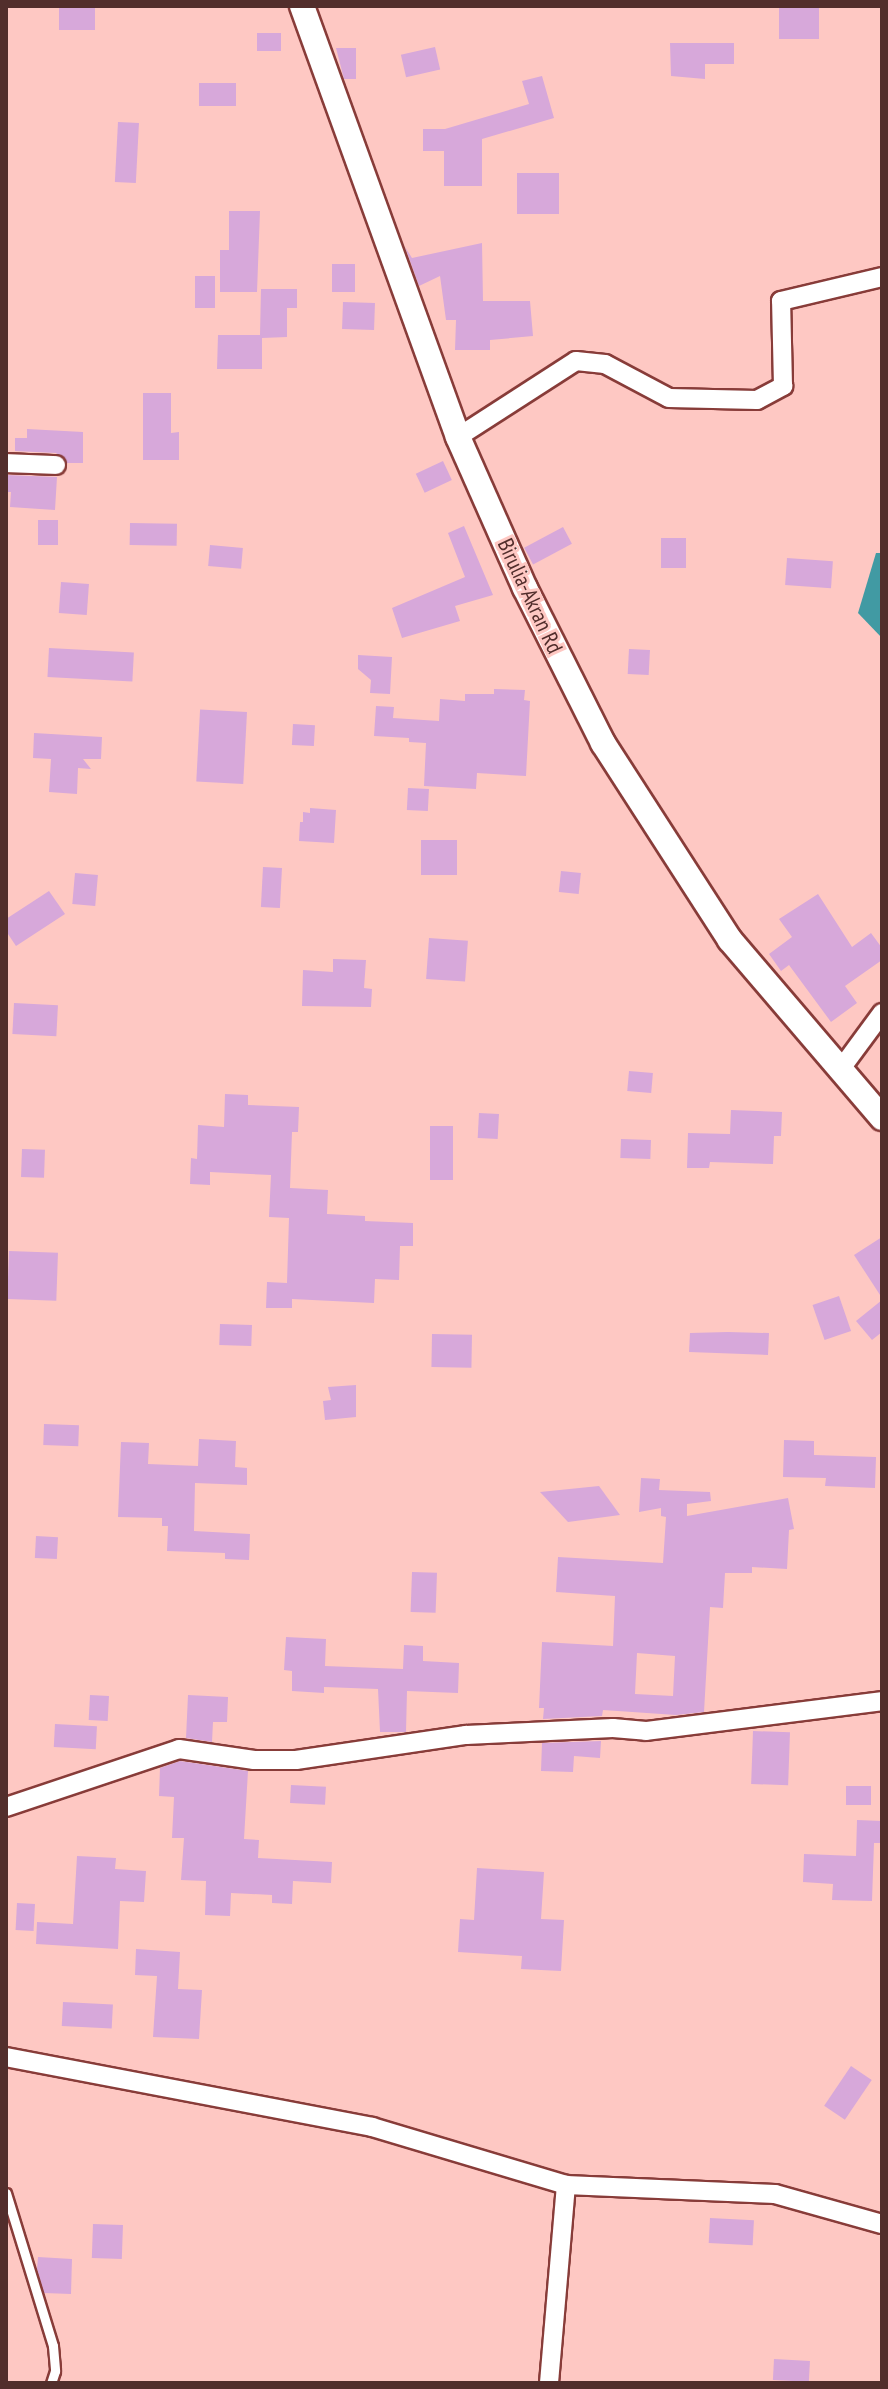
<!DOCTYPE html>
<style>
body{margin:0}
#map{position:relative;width:888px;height:2389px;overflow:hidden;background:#fec8c3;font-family:"PT Sans Narrow",sans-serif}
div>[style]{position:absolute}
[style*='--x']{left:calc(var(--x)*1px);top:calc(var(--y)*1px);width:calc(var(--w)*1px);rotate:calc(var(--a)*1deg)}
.water>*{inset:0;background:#419aa3}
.building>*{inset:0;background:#d7a8da;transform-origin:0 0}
.roads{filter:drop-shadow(2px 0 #883c39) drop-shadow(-2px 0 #883c39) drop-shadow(0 2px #883c39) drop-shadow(0 -2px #883c39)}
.service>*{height:9px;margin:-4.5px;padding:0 4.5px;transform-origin:4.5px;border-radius:4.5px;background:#fff}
.minor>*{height:18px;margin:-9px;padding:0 9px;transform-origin:9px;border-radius:9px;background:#fff}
.tertiary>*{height:24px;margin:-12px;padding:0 12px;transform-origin:12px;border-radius:12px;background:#fff}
span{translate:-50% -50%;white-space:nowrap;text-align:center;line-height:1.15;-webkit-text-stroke:6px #fec8c3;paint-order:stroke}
.street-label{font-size:22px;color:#522e2c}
.frame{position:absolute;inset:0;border:8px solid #522e2c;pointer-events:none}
</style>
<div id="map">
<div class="water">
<div style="clip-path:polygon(876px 553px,882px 553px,882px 638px,858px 613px)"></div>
</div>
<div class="building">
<div style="left:59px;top:6px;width:36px;height:24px"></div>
<div style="left:779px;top:7px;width:40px;height:32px"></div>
<div style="left:257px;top:33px;width:24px;height:18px"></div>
<div style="clip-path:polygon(670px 43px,734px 43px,734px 64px,705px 64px,705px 79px,671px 76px)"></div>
<div style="left:435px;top:47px;width:23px;height:35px;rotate:77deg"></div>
<div style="clip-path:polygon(336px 48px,356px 48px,356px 79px,344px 79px)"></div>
<div style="clip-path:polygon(542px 76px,554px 118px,482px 139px,482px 186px,444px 186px,444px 151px,423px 151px,423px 129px,445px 129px,529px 104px,522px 81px)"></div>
<div style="left:199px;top:83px;width:37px;height:23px"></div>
<div style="left:118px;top:122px;width:21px;height:60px;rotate:3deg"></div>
<div style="left:517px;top:173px;width:42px;height:41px"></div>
<div style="clip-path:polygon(229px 211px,260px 211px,257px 292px,220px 292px,220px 250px,229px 250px)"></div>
<div style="clip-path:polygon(482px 243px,483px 301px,530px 301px,533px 336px,490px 340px,490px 350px,455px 350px,456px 320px,446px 320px,440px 276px,419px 286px,405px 247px,412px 258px)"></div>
<div style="left:332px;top:264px;width:23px;height:28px"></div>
<div style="left:195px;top:276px;width:20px;height:32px"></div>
<div style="clip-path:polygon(261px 289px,297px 289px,297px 308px,287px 308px,287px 337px,262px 338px,262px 369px,217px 369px,218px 335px,260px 335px)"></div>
<div style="left:343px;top:302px;width:32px;height:27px;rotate:2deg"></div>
<div style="clip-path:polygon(143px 393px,171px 393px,171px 433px,179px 432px,179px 460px,143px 460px)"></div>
<div style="clip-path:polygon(27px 429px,83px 432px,83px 463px,67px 463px,56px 453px,15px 451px,15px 438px,27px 438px)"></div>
<div style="left:443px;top:461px;width:21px;height:30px;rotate:65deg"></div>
<div style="clip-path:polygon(6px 475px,57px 477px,55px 510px,10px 507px,11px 492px,6px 492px)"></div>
<div style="left:38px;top:520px;width:20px;height:25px"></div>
<div style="left:130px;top:523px;width:47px;height:22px;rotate:1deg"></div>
<div style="clip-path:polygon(464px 526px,493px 595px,455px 606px,460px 621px,402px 638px,392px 608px,465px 577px,448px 533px)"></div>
<div style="left:563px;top:527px;width:19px;height:44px;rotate:62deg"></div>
<div style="left:661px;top:538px;width:25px;height:30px"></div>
<div style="left:210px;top:545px;width:33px;height:21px;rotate:5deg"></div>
<div style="left:787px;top:558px;width:46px;height:27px;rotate:4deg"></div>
<div style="left:61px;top:582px;width:28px;height:31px;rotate:4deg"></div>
<div style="left:49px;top:648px;width:85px;height:29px;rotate:3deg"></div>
<div style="left:629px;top:649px;width:21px;height:25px;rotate:3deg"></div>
<div style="clip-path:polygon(358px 655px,392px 657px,390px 694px,370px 693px,371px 680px,358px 669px)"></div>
<div style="clip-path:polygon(494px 689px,525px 690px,524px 700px,530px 701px,526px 776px,477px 773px,476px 789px,424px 786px,426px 743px,409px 742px,409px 738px,374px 736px,376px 706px,394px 707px,393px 718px,439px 721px,440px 699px,465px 701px,465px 694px,494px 694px)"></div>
<div style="left:247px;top:712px;width:72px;height:47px;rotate:93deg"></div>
<div style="left:293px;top:724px;width:22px;height:21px;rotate:3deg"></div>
<div style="clip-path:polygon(34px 733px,102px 737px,101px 759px,83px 759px,91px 769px,78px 768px,77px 794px,49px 792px,51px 759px,33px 758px)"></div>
<div style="left:408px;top:788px;width:21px;height:22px;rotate:3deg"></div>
<div style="clip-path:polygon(310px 808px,336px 810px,334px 843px,299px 841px,300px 822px,303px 822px,303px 812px,310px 813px)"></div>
<div style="left:421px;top:840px;width:36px;height:35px"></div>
<div style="left:263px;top:867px;width:19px;height:40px;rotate:3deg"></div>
<div style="left:561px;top:871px;width:20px;height:21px;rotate:6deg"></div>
<div style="left:75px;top:873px;width:23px;height:31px;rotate:5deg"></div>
<div style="clip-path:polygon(49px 891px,65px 914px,16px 946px,6px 931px,6px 919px)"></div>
<div style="clip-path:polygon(818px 894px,852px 947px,871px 933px,882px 948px,882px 960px,845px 986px,857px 1003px,831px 1022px,789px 965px,781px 971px,769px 954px,792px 937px,779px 919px)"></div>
<div style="left:429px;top:938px;width:39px;height:41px;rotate:4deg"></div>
<div style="clip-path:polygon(333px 959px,366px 960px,364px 988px,372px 989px,371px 1007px,302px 1006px,303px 970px,333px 972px)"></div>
<div style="left:14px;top:1003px;width:44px;height:31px;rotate:3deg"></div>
<div style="left:629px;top:1071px;width:24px;height:20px;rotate:5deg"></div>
<div style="clip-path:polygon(225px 1094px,248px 1095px,248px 1105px,299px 1107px,298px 1132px,292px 1132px,290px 1188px,328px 1190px,327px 1214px,365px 1216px,365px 1221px,413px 1223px,413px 1246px,400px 1246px,399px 1280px,375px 1279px,374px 1303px,292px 1299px,292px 1308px,266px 1308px,267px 1282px,287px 1283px,289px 1218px,269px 1217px,271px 1175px,210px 1172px,210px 1185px,190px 1184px,191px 1158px,197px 1159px,198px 1125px,224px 1127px)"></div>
<div style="clip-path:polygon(731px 1110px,782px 1112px,781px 1136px,774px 1136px,773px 1164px,710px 1162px,709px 1168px,687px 1168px,688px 1133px,730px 1134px)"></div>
<div style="left:479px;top:1113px;width:20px;height:25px;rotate:3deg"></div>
<div style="left:430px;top:1126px;width:23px;height:54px"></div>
<div style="left:621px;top:1139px;width:30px;height:19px;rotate:2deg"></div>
<div style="left:22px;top:1149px;width:23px;height:28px;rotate:2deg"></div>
<div style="clip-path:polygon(882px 1237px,882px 1298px,854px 1255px)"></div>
<div style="left:9px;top:1251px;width:49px;height:48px;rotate:2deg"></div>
<div style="left:839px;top:1296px;width:37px;height:28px;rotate:71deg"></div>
<div style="clip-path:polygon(882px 1300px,882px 1332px,872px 1340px,856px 1321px)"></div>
<div style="left:220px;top:1324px;width:32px;height:21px;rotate:2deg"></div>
<div style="clip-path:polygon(728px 1332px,769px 1333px,768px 1355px,689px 1352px,690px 1333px)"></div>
<div style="left:432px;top:1334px;width:40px;height:33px;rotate:1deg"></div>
<div style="clip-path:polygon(356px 1385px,356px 1417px,325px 1420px,323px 1401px,331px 1400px,328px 1387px)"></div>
<div style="left:44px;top:1424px;width:35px;height:21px;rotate:2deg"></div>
<div style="clip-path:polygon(199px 1439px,236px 1441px,235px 1467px,247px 1468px,247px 1485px,195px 1483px,194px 1531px,250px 1534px,249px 1560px,225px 1559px,225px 1553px,167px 1551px,168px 1526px,162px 1526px,162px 1518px,118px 1517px,121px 1442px,149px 1443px,148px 1464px,198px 1466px)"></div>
<div style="clip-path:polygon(784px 1440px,814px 1441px,814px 1455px,876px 1457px,875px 1488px,825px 1486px,826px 1478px,783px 1477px)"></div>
<div style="clip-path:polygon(evenodd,641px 1478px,660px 1479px,659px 1490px,710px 1492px,711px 1501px,687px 1504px,687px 1516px,788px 1498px,794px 1529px,789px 1530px,787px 1569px,752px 1567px,752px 1573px,725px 1573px,723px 1608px,710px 1607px,704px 1712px,676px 1715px,603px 1710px,602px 1716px,543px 1719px,544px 1708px,539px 1708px,542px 1642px,613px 1646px,615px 1596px,556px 1592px,558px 1557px,663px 1563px,666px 1517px,661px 1516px,661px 1508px,639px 1512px,641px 1478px,637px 1653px,675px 1656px,673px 1696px,635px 1694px,637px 1653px)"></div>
<div style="clip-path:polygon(599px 1486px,620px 1515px,568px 1522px,540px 1492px)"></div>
<div style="left:36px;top:1536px;width:22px;height:22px;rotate:3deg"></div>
<div style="left:412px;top:1572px;width:25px;height:40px;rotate:2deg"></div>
<div style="clip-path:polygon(286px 1637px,326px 1639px,325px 1666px,403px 1669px,404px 1645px,423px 1646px,423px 1661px,459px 1663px,458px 1693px,407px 1691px,406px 1732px,380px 1732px,378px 1689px,324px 1687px,324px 1693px,292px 1691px,292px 1671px,284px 1670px)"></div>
<div style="left:90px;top:1695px;width:19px;height:25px;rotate:3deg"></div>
<div style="clip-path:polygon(188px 1695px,228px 1697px,227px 1722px,213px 1722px,212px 1742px,186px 1738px)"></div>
<div style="left:55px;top:1724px;width:42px;height:23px;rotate:3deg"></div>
<div style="left:753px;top:1731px;width:37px;height:53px;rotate:2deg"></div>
<div style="clip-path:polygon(601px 1741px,600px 1758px,574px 1756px,573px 1772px,541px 1771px,542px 1743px)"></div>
<div style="clip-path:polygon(180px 1761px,248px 1771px,244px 1839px,259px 1840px,258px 1858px,332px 1862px,331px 1883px,293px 1881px,292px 1904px,272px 1903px,272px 1895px,231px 1893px,230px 1916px,205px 1915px,206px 1881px,181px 1880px,184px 1838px,172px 1838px,174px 1797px,159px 1796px,160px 1768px)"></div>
<div style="left:291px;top:1785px;width:35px;height:18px;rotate:3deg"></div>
<div style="left:846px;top:1786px;width:25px;height:19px"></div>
<div style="clip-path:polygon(857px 1820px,882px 1821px,882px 1843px,874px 1843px,872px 1901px,832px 1900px,833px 1884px,803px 1882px,804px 1854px,856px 1856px)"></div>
<div style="clip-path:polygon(77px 1856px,116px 1858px,115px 1869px,146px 1871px,144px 1902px,120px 1901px,118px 1949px,36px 1944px,37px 1922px,73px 1924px)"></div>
<div style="clip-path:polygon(477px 1868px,544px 1872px,541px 1919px,564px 1920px,561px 1971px,521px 1969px,522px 1956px,458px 1952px,460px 1919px,474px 1920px)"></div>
<div style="left:17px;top:1903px;width:18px;height:27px;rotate:3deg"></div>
<div style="clip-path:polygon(136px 1949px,180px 1952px,178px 1989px,202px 1990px,199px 2039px,153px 2037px,157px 1976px,135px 1975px)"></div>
<div style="left:63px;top:2002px;width:50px;height:24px;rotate:3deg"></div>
<div style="left:851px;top:2066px;width:25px;height:48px;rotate:34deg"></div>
<div style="left:710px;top:2218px;width:44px;height:25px;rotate:3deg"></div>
<div style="left:93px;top:2224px;width:30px;height:34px;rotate:2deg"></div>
<div style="clip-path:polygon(38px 2257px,72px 2259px,71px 2294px,44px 2293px,37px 2269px)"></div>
<div style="left:774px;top:2359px;width:36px;height:21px;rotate:3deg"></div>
</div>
<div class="roads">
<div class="service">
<div style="--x:6;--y:2193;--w:160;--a:72.9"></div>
<div style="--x:53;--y:2346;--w:25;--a:85"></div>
<div style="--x:55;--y:2371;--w:13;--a:108"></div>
</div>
<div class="minor">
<div style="--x:458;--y:437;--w:140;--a:-32.8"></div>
<div style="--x:576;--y:361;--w:29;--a:6"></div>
<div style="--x:605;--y:364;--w:72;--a:28"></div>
<div style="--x:669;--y:398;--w:88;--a:1.3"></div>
<div style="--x:757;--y:400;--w:30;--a:-28"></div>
<div style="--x:783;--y:386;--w:85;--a:-91.3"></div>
<div style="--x:781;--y:301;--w:104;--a:-13.4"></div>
<div style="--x:6;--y:463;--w:50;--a:2.3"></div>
<div style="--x:840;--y:1070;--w:71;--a:-53.6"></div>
<div style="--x:6;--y:1807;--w:182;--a:-18.5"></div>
<div style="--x:179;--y:1749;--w:76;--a:8.3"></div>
<div style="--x:254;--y:1760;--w:42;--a:0"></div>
<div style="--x:296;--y:1760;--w:172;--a:-8.4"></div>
<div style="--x:466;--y:1735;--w:147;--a:-2.7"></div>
<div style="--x:613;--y:1728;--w:33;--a:5"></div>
<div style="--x:646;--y:1731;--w:238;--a:-7.2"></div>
<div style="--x:6;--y:2057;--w:373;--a:10.8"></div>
<div style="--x:372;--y:2127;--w:202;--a:16.6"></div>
<div style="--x:566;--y:2185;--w:209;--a:2.5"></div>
<div style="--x:775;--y:2194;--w:111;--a:15.7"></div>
<div style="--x:549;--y:2383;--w:199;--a:-85.1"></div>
</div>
<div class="tertiary">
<div style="--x:302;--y:6;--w:458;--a:70.1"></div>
<div style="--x:458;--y:437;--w:165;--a:66.1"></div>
<div style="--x:525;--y:588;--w:174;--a:63.3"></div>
<div style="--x:603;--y:743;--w:234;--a:57.2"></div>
<div style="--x:730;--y:940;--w:234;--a:49.5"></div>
</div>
</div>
<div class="street-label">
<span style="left:530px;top:596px;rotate:65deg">Birulia-Akran Rd</span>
</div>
<div class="frame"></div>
</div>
